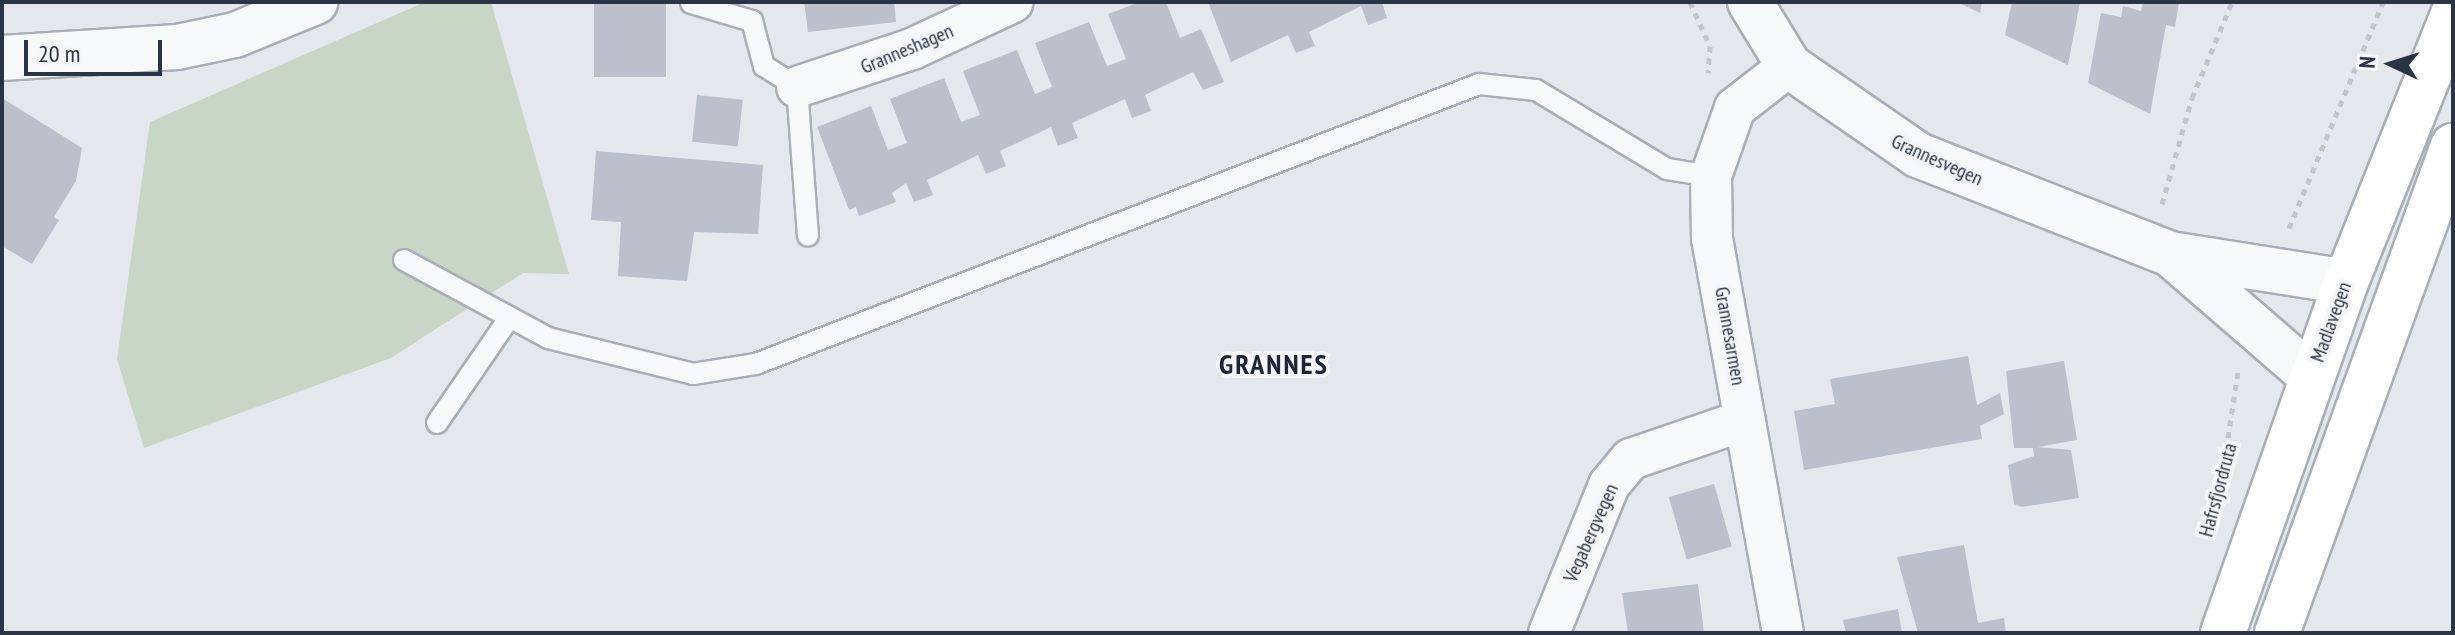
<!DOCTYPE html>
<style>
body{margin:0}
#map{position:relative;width:2455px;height:635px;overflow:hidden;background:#e4e7ec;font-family:"PT Sans Narrow",sans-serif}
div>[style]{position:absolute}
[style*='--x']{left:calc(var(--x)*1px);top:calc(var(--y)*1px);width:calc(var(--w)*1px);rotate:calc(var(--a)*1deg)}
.green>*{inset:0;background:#c9d6c5}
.building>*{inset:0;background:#bbc0ca;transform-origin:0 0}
.path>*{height:5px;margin-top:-2.5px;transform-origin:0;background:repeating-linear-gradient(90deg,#c2c5cb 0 6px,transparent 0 12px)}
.roads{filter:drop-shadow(2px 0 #a9aeb7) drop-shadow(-2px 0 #a9aeb7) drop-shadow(0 2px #a9aeb7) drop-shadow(0 -2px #a9aeb7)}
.service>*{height:20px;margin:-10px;padding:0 10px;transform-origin:10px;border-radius:10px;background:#f7f8fa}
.minor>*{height:40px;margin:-20px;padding:0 20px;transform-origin:20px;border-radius:20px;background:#f7f8fa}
.tertiary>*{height:44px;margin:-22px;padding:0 22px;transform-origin:22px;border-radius:22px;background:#f7f8fa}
.secondary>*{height:44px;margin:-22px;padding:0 22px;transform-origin:22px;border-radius:22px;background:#fff}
span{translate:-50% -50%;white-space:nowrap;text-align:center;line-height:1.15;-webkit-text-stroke:8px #f4f6f9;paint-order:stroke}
.street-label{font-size:20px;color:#2b3445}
.district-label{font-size:28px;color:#1d2536;font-weight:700;letter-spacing:2px}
.frame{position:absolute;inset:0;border:4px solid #2b3445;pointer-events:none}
.north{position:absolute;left:2351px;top:24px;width:80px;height:80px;-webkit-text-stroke:6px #f4f6f9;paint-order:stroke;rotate:274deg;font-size:22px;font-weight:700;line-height:32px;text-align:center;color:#2b3445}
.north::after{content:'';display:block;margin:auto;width:28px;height:36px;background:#2b3445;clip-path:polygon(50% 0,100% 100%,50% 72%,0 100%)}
.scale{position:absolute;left:24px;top:40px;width:138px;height:36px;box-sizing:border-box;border:4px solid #2b3445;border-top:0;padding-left:10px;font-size:24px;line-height:28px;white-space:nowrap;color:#2b3445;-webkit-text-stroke:6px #f4f6f9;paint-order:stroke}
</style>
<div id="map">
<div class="green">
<div style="clip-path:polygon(425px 2px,491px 2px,569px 274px,523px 273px,391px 358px,144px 448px,117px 359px,150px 122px)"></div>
</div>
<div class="building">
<div style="left:594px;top:2px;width:72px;height:75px"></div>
<div style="clip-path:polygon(804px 2px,894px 2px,896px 22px,808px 32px)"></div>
<div style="clip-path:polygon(1140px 2px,1166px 2px,1180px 38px,1201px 29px,1224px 82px,1203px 90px,1193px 72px,1145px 95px,1151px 111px,1132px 118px,1125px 99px,1072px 123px,1078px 138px,1058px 146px,1051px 127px,1000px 151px,1006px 166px,986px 174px,978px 155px,927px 180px,933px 195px,914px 202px,906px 183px,892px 193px,896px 202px,859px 216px,856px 207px,849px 210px,817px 127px,871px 106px,888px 150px,907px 143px,890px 99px,944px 78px,961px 122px,980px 115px,963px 71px,1017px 50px,1035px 94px,1052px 87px,1035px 43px,1089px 22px,1107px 66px,1126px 59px,1108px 14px)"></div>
<div style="clip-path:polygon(1208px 2px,1382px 2px,1387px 18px,1368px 25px,1361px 6px,1309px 32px,1315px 46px,1296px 53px,1288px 35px,1231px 62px)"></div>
<div style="clip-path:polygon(1957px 2px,1982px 2px,1980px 13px)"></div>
<div style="clip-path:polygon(2012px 2px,2080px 2px,2068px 65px,2005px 35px)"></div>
<div style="clip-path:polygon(2143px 2px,2179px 2px,2175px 27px,2166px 25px,2150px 114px,2088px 83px,2101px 13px,2121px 17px,2123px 6px,2141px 11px)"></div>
<div style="left:697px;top:95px;width:46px;height:47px;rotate:6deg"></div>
<div style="clip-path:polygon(2px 98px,82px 148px,76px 181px,54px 217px,59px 220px,32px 264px,2px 246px)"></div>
<div style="clip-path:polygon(596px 151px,763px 165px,758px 234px,694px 232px,687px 281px,618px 276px,621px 222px,591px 220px)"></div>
<div style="clip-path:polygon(1968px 356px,1977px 405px,2000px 393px,2004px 414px,1980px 426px,1982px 439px,1804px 470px,1794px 411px,1835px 404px,1830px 379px)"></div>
<div style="clip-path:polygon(2064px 361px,2077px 440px,2038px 447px,2071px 450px,2079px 498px,2022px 507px,2014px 504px,2008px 465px,2034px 456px,2033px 448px,2014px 448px,2006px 371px)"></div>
<div style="left:1714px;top:484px;width:65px;height:47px;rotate:74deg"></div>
<div style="clip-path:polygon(1964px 545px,1978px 623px,2004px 618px,2006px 633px,1918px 633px,1897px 557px)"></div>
<div style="clip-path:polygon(1698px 584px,1704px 633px,1628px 633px,1622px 593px)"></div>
<div style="clip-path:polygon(1898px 609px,1902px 633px,1846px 633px,1843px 620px)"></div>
</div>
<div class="path">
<div style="--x:1690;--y:2;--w:48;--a:65.6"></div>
<div style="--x:1710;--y:46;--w:27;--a:94"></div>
<div style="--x:2162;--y:204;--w:110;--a:-74.2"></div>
<div style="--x:2192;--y:98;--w:104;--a:-67.4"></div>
<div style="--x:2289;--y:228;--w:245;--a:-67.4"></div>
<div style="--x:2219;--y:497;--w:126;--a:-81.4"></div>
</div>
<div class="roads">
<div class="service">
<div style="--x:691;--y:3;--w:64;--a:16.4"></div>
<div style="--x:752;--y:21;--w:47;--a:75.1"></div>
<div style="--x:764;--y:66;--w:39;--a:32"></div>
<div style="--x:797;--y:87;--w:149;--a:85.8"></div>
<div style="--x:404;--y:260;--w:164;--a:28.4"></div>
<div style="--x:548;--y:338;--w:149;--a:13.9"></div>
<div style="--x:693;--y:374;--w:64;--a:-9"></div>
<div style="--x:756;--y:364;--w:775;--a:-21.17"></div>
<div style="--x:1479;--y:84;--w:57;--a:6"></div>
<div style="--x:1536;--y:90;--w:153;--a:31.1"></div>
<div style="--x:1667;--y:169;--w:45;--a:9"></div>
<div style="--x:437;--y:423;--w:124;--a:-55.5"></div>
</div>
<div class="minor">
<div style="--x:797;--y:87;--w:121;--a:-18.3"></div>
<div style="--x:912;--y:49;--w:111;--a:-25"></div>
<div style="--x:1549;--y:633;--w:160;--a:-67.9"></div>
<div style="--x:1609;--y:485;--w:34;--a:-50"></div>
<div style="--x:1631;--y:459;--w:120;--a:-18.9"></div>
<div style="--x:1783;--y:633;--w:400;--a:-100.2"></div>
<div style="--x:1712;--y:239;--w:63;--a:-90.9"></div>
<div style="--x:1711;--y:176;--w:72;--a:-70.6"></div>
<div style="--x:1735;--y:108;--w:68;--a:-37.9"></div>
</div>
<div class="tertiary">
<div style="--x:1750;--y:2;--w:75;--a:58.6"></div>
<div style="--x:1789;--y:66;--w:157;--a:34.6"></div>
<div style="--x:1918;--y:155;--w:271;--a:21.4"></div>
<div style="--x:2170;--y:254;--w:178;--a:9"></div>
<div style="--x:2;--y:58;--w:175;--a:-3.6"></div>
<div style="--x:177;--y:47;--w:59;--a:-11.7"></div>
<div style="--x:235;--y:35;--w:87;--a:-22.4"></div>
<div style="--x:2175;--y:258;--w:180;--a:40.9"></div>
</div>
<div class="secondary">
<div style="--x:2223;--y:633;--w:372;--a:-70.7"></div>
<div style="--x:2346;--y:282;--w:288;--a:-68.2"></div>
<div style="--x:2277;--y:633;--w:518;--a:-70.13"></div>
</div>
</div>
<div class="street-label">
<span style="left:907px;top:49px;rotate:-23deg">Granneshagen</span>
<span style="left:1937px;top:160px;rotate:24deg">Grannesvegen</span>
<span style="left:2331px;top:322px;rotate:-70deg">Madlavegen</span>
<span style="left:1730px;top:336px;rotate:80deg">Grannesarmen</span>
<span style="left:2218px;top:490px;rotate:-75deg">Hafrsfjordruta</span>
<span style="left:1591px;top:533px;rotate:-66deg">Vegabergvegen</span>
</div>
<div class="district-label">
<span style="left:1274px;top:364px">GRANNES</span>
</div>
<div class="frame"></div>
<div class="north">N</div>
<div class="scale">20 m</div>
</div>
